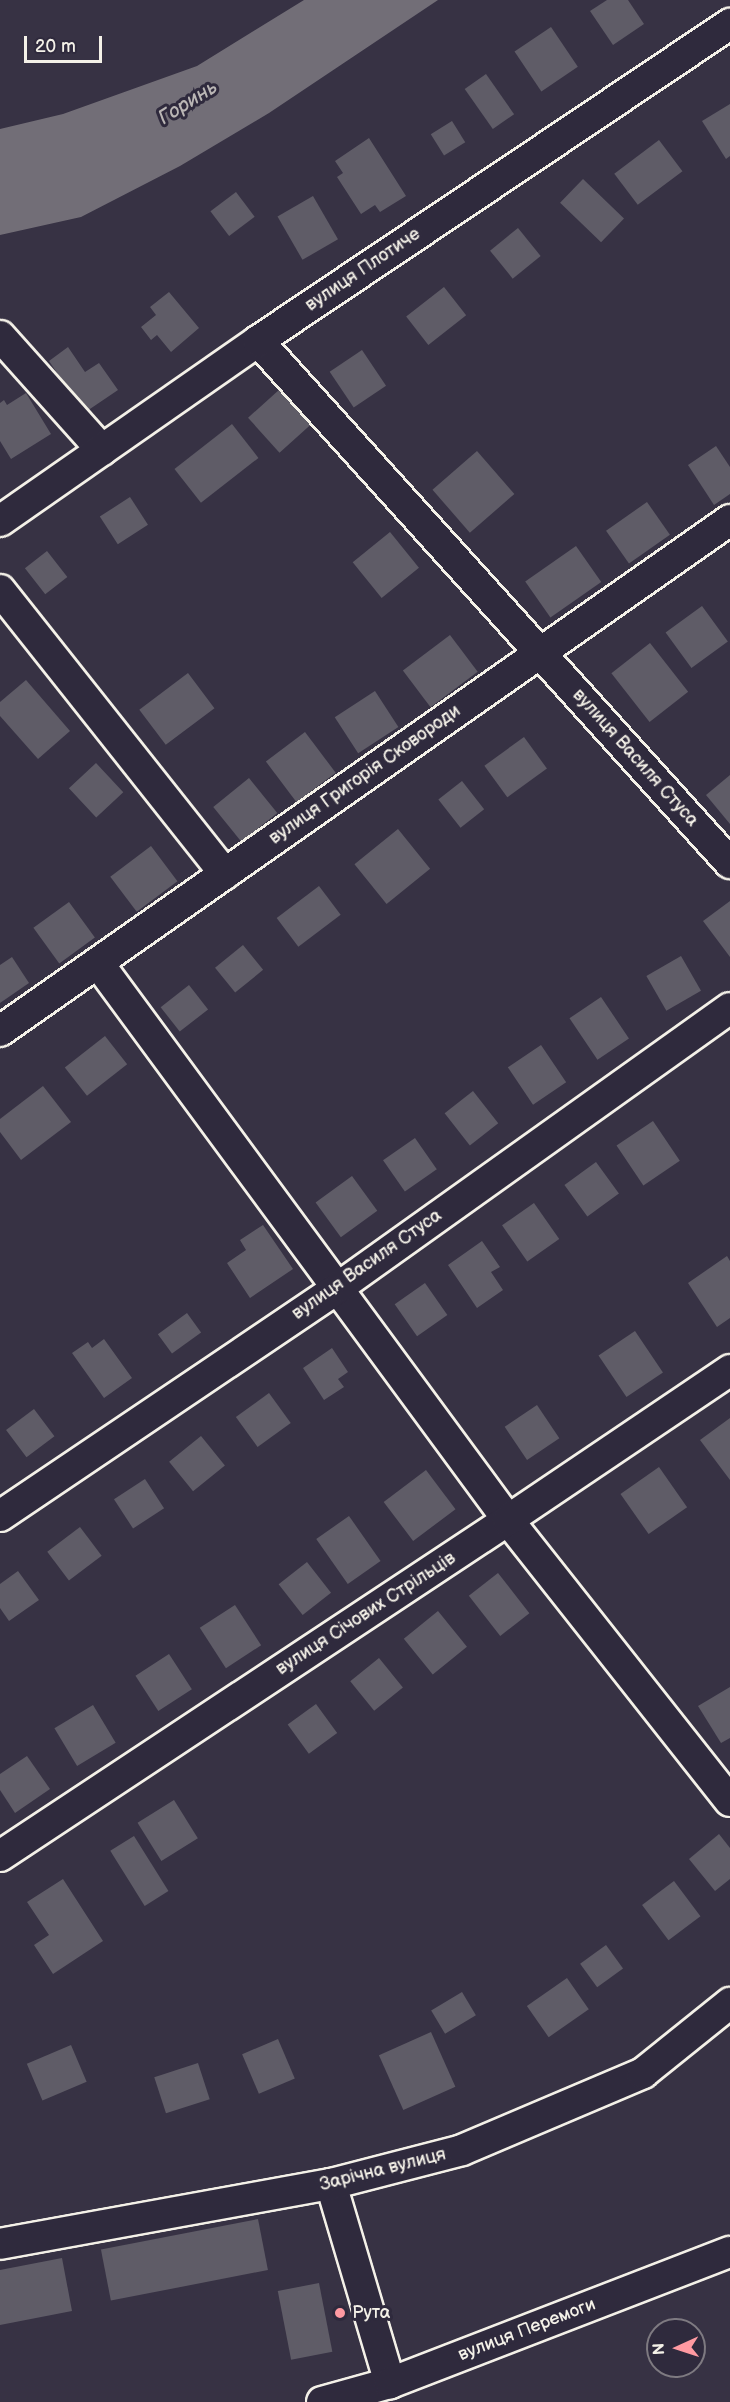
<!DOCTYPE html>
<meta charset="utf-8">
<style>
body{margin:0}
#map{position:relative;width:730px;height:2402px;overflow:hidden;background:#373244;font-family:"Balsamiq Sans",sans-serif}
div>[style]{position:absolute}
[style*='--x']{left:calc(var(--x)*1px);top:calc(var(--y)*1px);width:calc(var(--w)*1px);rotate:calc(var(--a)*1deg)}
.water>*{inset:0;background:#726e77}
.building>*{inset:0;background:#5f5c67;transform-origin:0 0}
.roads{filter:drop-shadow(2px 0 #f4f1e8) drop-shadow(-2px 0 #f4f1e8) drop-shadow(0 2px #f4f1e8) drop-shadow(0 -2px #f4f1e8)}
.minor>*{height:30px;margin:-15px;padding:0 15px;transform-origin:15px;border-radius:15px;background:#2f2a3d}
.dots>*{width:16px;height:16px;translate:-50% -50%;box-sizing:border-box;border:3px solid #2f2a3d;border-radius:50%}
span{translate:-50% -50%;white-space:nowrap;text-align:center;line-height:1.15;-webkit-text-stroke:6px #2f2a3d;paint-order:stroke}
.street-label{font-size:18px;color:#f4f1e8}
.poi-label{font-size:18px;color:#f4f1e8}
.left{translate:0 -50%;text-align:left}
.water-label{font-size:20px;color:#bab6b5;font-style:italic}
.north{position:absolute;left:646px;top:2318px;width:60px;height:60px;box-sizing:border-box;background:#2f2a3d;border:2px solid #7e7a81;border-radius:50%;rotate:267deg;font-size:16px;font-weight:700;line-height:24px;text-align:center;color:#f4f1e8}
.north::after{content:'';display:block;margin:auto;width:21px;height:27px;background:#ff9aa2;clip-path:polygon(50% 0,100% 100%,50% 72%,0 100%)}
.scale{position:absolute;left:24px;top:36px;width:78px;height:27px;box-sizing:border-box;border:3px solid #f4f1e8;border-top:0;padding-left:8px;font-size:18px;line-height:21px;white-space:nowrap;color:#f4f1e8;-webkit-text-stroke:4px #2f2a3d;paint-order:stroke}
</style>
<div id="map">
<div class="water">
<div style="clip-path:polygon(304px 0,438px 0,269px 113px,180px 166px,81px 217px,0 235px,0 129px,63px 114px,197px 66px)"></div>
</div>
<div class="building">
<div style="clip-path:polygon(607px 0,628px 0,644px 24px,613px 45px,590px 11px)"></div>
<div style="left:551px;top:27px;width:48px;height:44px;rotate:56deg"></div>
<div style="left:486px;top:74px;width:49px;height:26px;rotate:55deg"></div>
<div style="clip-path:polygon(730px 104px,730px 156px,726px 159px,702px 121px)"></div>
<div style="left:452px;top:121px;width:25px;height:25px;rotate:58deg"></div>
<div style="clip-path:polygon(369px 138px,406px 196px,380px 212px,375px 205px,361px 214px,337px 177px,343px 173px,335px 161px)"></div>
<div style="left:659px;top:140px;width:39px;height:56px;rotate:53deg"></div>
<div style="left:583px;top:179px;width:57px;height:33px;rotate:44deg"></div>
<div style="left:236px;top:192px;width:31px;height:32px;rotate:53deg"></div>
<div style="left:313px;top:196px;width:50px;height:41px;rotate:60deg"></div>
<div style="left:518px;top:228px;width:36px;height:36px;rotate:51deg"></div>
<div style="left:444px;top:287px;width:36px;height:48px;rotate:52deg"></div>
<div style="clip-path:polygon(169px 292px,199px 328px,171px 352px,157px 335px,151px 340px,141px 327px,156px 315px,150px 307px)"></div>
<div style="clip-path:polygon(68px 347px,85px 372px,99px 363px,118px 390px,84px 413px,49px 361px)"></div>
<div style="left:362px;top:350px;width:43px;height:39px;rotate:56deg"></div>
<div style="left:280px;top:389px;width:47px;height:43px;rotate:48deg"></div>
<div style="clip-path:polygon(26px 393px,51px 434px,11px 459px,0 441px,0 403px,4px 400px,7px 405px)"></div>
<div style="left:232px;top:424px;width:43px;height:73px;rotate:52deg"></div>
<div style="clip-path:polygon(716px 446px,730px 467px,730px 494px,714px 505px,688px 465px)"></div>
<div style="left:477px;top:451px;width:57px;height:59px;rotate:49deg"></div>
<div style="left:130px;top:497px;width:33px;height:36px;rotate:57deg"></div>
<div style="left:647px;top:502px;width:40px;height:50px;rotate:55deg"></div>
<div style="left:390px;top:532px;width:46px;height:48px;rotate:51deg"></div>
<div style="left:576px;top:546px;width:44px;height:62px;rotate:55deg"></div>
<div style="left:47px;top:551px;width:33px;height:28px;rotate:52deg"></div>
<div style="left:702px;top:606px;width:44px;height:45px;rotate:54deg"></div>
<div style="left:450px;top:635px;width:46px;height:59px;rotate:53deg"></div>
<div style="left:650px;top:643px;width:62px;height:49px;rotate:52deg"></div>
<div style="left:188px;top:673px;width:44px;height:61px;rotate:53deg"></div>
<div style="clip-path:polygon(26px 680px,70px 731px,38px 759px,0 716px,0 702px)"></div>
<div style="left:375px;top:691px;width:43px;height:48px;rotate:57deg"></div>
<div style="left:305px;top:732px;width:51px;height:49px;rotate:53deg"></div>
<div style="left:524px;top:737px;width:39px;height:49px;rotate:54deg"></div>
<div style="left:96px;top:763px;width:40px;height:37px;rotate:47deg"></div>
<div style="clip-path:polygon(730px 775px,730px 824px,706px 795px)"></div>
<div style="left:249px;top:778px;width:45px;height:46px;rotate:51deg"></div>
<div style="left:462px;top:781px;width:36px;height:30px;rotate:52deg"></div>
<div style="left:398px;top:829px;width:51px;height:56px;rotate:51deg"></div>
<div style="left:151px;top:846px;width:44px;height:51px;rotate:53deg"></div>
<div style="left:319px;top:886px;width:36px;height:53px;rotate:53deg"></div>
<div style="clip-path:polygon(730px 901px,730px 957px,703px 921px)"></div>
<div style="left:69px;top:902px;width:44px;height:44px;rotate:54deg"></div>
<div style="left:243px;top:945px;width:32px;height:36px;rotate:51deg"></div>
<div style="left:681px;top:956px;width:40px;height:40px;rotate:60deg"></div>
<div style="clip-path:polygon(12px 957px,29px 983px,0 1003px,0 965px)"></div>
<div style="left:189px;top:985px;width:31px;height:36px;rotate:52deg"></div>
<div style="left:601px;top:997px;width:50px;height:38px;rotate:56deg"></div>
<div style="left:105px;top:1036px;width:36px;height:51px;rotate:52deg"></div>
<div style="left:541px;top:1045px;width:45px;height:40px;rotate:56deg"></div>
<div style="clip-path:polygon(43px 1086px,71px 1122px,21px 1160px,0 1132px,0 1119px)"></div>
<div style="left:473px;top:1091px;width:41px;height:36px;rotate:52deg"></div>
<div style="left:653px;top:1121px;width:48px;height:44px;rotate:56deg"></div>
<div style="left:415px;top:1138px;width:38px;height:39px;rotate:55deg"></div>
<div style="left:596px;top:1162px;width:39px;height:39px;rotate:54deg"></div>
<div style="left:352px;top:1176px;width:43px;height:45px;rotate:54deg"></div>
<div style="left:534px;top:1203px;width:44px;height:39px;rotate:55deg"></div>
<div style="clip-path:polygon(263px 1225px,293px 1269px,250px 1298px,227px 1263px,246px 1250px,240px 1240px)"></div>
<div style="clip-path:polygon(482px 1241px,500px 1267px,491px 1272px,503px 1290px,477px 1308px,448px 1265px)"></div>
<div style="clip-path:polygon(727px 1256px,730px 1261px,730px 1318px,717px 1327px,688px 1283px)"></div>
<div style="left:425px;top:1283px;width:39px;height:37px;rotate:55deg"></div>
<div style="left:187px;top:1313px;width:24px;height:36px;rotate:54deg"></div>
<div style="left:635px;top:1331px;width:50px;height:44px;rotate:56deg"></div>
<div style="clip-path:polygon(104px 1339px,132px 1378px,104px 1398px,72px 1353px,88px 1342px,92px 1348px)"></div>
<div style="clip-path:polygon(332px 1348px,348px 1372px,338px 1379px,344px 1387px,324px 1400px,303px 1368px)"></div>
<div style="left:269px;top:1393px;width:37px;height:41px;rotate:54deg"></div>
<div style="left:537px;top:1405px;width:40px;height:39px;rotate:56deg"></div>
<div style="left:34px;top:1409px;width:34px;height:35px;rotate:53deg"></div>
<div style="clip-path:polygon(730px 1418px,730px 1480px,700px 1440px)"></div>
<div style="left:201px;top:1436px;width:38px;height:41px;rotate:51deg"></div>
<div style="left:659px;top:1467px;width:49px;height:47px;rotate:55deg"></div>
<div style="left:426px;top:1470px;width:49px;height:53px;rotate:53deg"></div>
<div style="left:145px;top:1479px;width:35px;height:37px;rotate:57deg"></div>
<div style="left:349px;top:1516px;width:55px;height:40px;rotate:55deg"></div>
<div style="left:80px;top:1527px;width:36px;height:41px;rotate:53deg"></div>
<div style="left:307px;top:1562px;width:39px;height:36px;rotate:52deg"></div>
<div style="clip-path:polygon(18px 1571px,39px 1600px,9px 1621px,0 1608px,0 1584px)"></div>
<div style="left:498px;top:1573px;width:51px;height:37px;rotate:52deg"></div>
<div style="left:235px;top:1605px;width:48px;height:42px;rotate:57deg"></div>
<div style="left:438px;top:1611px;width:46px;height:44px;rotate:51deg"></div>
<div style="left:169px;top:1654px;width:42px;height:40px;rotate:57deg"></div>
<div style="left:379px;top:1658px;width:38px;height:37px;rotate:51deg"></div>
<div style="clip-path:polygon(730px 1687px,730px 1738px,721px 1743px,698px 1706px)"></div>
<div style="left:316px;top:1704px;width:36px;height:35px;rotate:54deg"></div>
<div style="left:93px;top:1705px;width:44px;height:45px;rotate:59deg"></div>
<div style="clip-path:polygon(27px 1756px,50px 1789px,15px 1813px,0 1790px,0 1774px)"></div>
<div style="left:174px;top:1800px;width:45px;height:43px;rotate:58deg"></div>
<div style="clip-path:polygon(719px 1834px,730px 1848px,730px 1879px,715px 1891px,689px 1859px)"></div>
<div style="left:134px;top:1836px;width:65px;height:28px;rotate:58deg"></div>
<div style="clip-path:polygon(63px 1879px,103px 1941px,53px 1974px,34px 1945px,49px 1935px,27px 1902px)"></div>
<div style="left:674px;top:1881px;width:44px;height:40px;rotate:53deg"></div>
<div style="left:606px;top:1945px;width:29px;height:32px;rotate:54deg"></div>
<div style="left:567px;top:1978px;width:38px;height:49px;rotate:55deg"></div>
<div style="left:462px;top:1992px;width:27px;height:36px;rotate:59deg"></div>
<div style="left:431px;top:2032px;width:60px;height:57px;rotate:66deg"></div>
<div style="left:278px;top:2039px;width:43px;height:39px;rotate:67deg"></div>
<div style="left:71px;top:2045px;width:40px;height:48px;rotate:67deg"></div>
<div style="left:198px;top:2063px;width:38px;height:46px;rotate:72deg"></div>
<div style="left:258px;top:2219px;width:52px;height:160px;rotate:79deg"></div>
<div style="clip-path:polygon(62px 2258px,72px 2311px,0 2325px,0 2270px)"></div>
<div style="left:319px;top:2283px;width:70px;height:42px;rotate:79deg"></div>
</div>
<div class="roads">
<div class="minor">
<div style="--x:0;--y:336;--w:153;--a:48.2"></div>
<div style="--x:258;--y:341;--w:704;--a:47.88"></div>
<div style="--x:0;--y:521;--w:315;--a:-34.9"></div>
<div style="--x:258;--y:341;--w:569;--a:-33.89"></div>
<div style="--x:0;--y:590;--w:362;--a:51.6"></div>
<div style="--x:98;--y:963;--w:692;--a:53.64"></div>
<div style="--x:508;--y:1520;--w:358;--a:51.7"></div>
<div style="--x:0;--y:1031;--w:891;--a:-34.99"></div>
<div style="--x:0;--y:1516;--w:409;--a:-34"></div>
<div style="--x:339;--y:1287;--w:480;--a:-35.5"></div>
<div style="--x:0;--y:1856;--w:609;--a:-33.48"></div>
<div style="--x:508;--y:1520;--w:268;--a:-34"></div>
<div style="--x:331;--y:2184;--w:208;--a:73.5"></div>
<div style="--x:0;--y:2244;--w:336;--a:-10.3"></div>
<div style="--x:331;--y:2184;--w:135;--a:-14.5"></div>
<div style="--x:462;--y:2150;--w:197;--a:-23"></div>
<div style="--x:643;--y:2073;--w:112;--a:-38.8"></div>
<div style="--x:322;--y:2402;--w:71;--a:-15.6"></div>
<div style="--x:390;--y:2383;--w:364;--a:-21.1"></div>
</div>
</div>
<div class="dots">
<div style="left:340px;top:2313px;background:#ff9aa2"></div>
</div>
<div class="street-label">
<span style="left:363px;top:270px;rotate:-34deg">вулиця Плотиче</span>
<span style="left:635px;top:758px;rotate:48deg">вулиця Василя Стуса</span>
<span style="left:365px;top:775px;rotate:-35deg">вулиця Григорія Сковороди</span>
<span style="left:367px;top:1265px;rotate:-35deg">вулиця Василя Стуса</span>
<span style="left:366px;top:1614px;rotate:-33deg">вулиця Січових Стрільців</span>
<span style="left:383px;top:2170px;rotate:-14deg">Зарічна вулиця</span>
<span style="left:527px;top:2330px;rotate:-21deg">вулиця Перемоги</span>
</div>
<div class="poi-label">
<span class="left" style="left:352px;top:2313px">Рута</span>
</div>
<div class="water-label">
<span style="left:188px;top:103px;rotate:-32deg">Горинь</span>
</div>
<div class="north">N</div>
<div class="scale">20 m</div>
</div>
